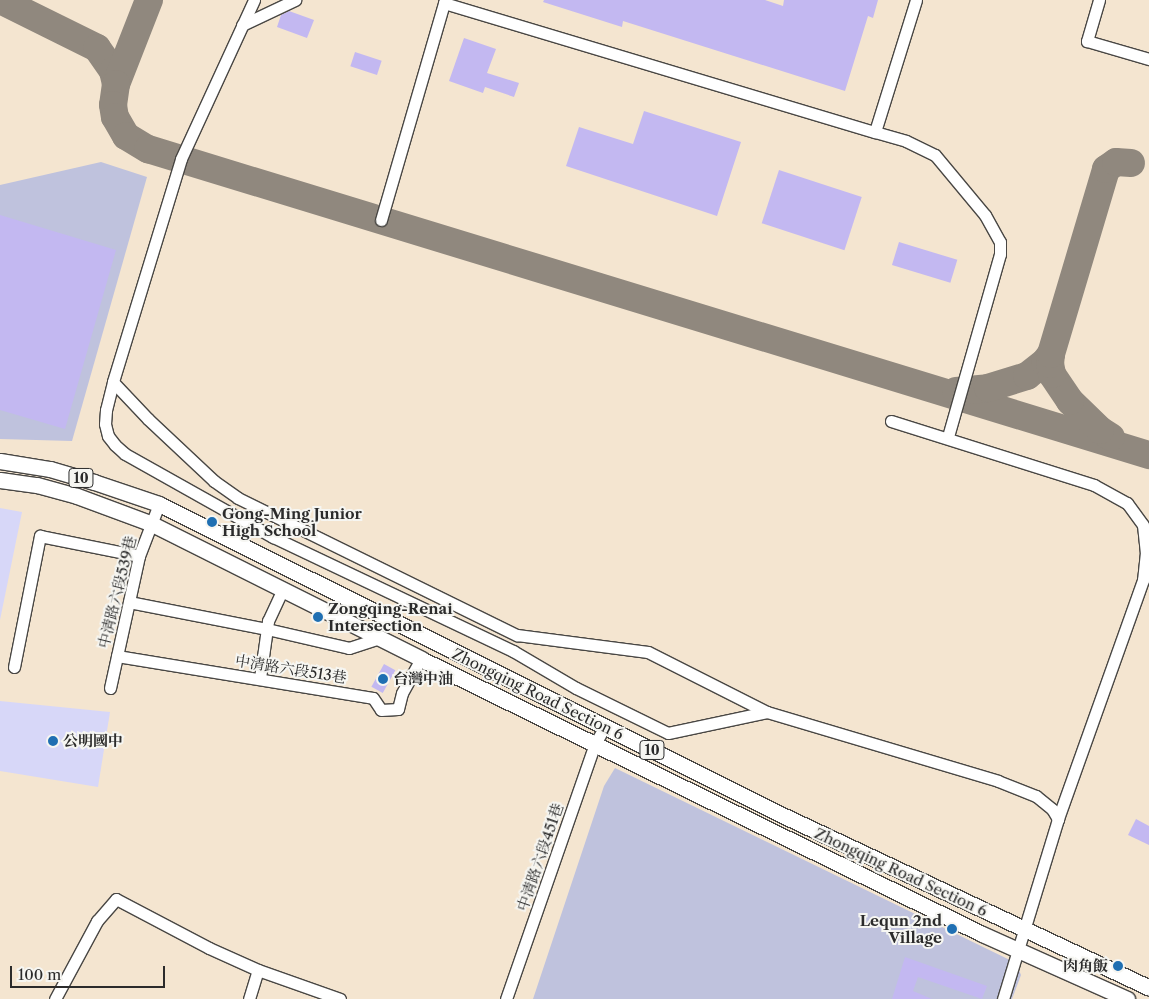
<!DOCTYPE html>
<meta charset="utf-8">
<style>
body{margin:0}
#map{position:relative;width:1149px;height:999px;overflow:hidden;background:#f4e5d0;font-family:"Libre Caslon Text","Noto Serif TC",serif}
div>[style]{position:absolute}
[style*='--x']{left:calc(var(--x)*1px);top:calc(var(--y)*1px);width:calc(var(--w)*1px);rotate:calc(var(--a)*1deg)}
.built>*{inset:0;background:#d7d7f8}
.industrial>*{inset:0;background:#bfc2dd}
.taxiway>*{height:28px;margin:-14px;padding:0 14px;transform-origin:14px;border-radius:14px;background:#90887e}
.building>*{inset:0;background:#c3b8f1;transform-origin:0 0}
.roads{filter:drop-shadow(1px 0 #494744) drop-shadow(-1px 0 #494744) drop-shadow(0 1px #494744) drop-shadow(0 -1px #494744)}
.minor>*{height:11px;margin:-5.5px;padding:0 5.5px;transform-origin:5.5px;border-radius:5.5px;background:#fff}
.major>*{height:15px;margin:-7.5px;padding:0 7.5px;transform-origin:7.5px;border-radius:7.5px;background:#fff}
.dots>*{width:14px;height:14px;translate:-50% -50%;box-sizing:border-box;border:2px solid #f6f6f2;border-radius:50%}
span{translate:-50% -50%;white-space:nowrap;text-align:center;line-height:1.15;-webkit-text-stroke:4px #f6f6f2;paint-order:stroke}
.shield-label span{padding:1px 4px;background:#f6f6f2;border:1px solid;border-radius:4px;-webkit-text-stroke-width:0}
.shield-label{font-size:14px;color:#2b2b2b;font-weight:700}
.poi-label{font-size:15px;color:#2b2b2b;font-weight:700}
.left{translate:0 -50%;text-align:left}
.right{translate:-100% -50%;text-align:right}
.street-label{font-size:15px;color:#2b2b2b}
.scale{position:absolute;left:10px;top:966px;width:155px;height:22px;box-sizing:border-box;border:2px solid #2b2b2b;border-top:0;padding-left:6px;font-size:15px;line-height:18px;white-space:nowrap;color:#2b2b2b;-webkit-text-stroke:4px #f6f6f2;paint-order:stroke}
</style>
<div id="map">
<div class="built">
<div style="clip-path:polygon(0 508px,22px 512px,0 620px)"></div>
<div style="clip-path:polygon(0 701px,110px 712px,98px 787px,0 771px)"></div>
</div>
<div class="industrial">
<div style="clip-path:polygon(101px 162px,147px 177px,72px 441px,0 439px,0 185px)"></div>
<div style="clip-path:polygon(615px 768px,1016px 963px,1021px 975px,1012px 999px,533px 999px,604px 786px)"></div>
</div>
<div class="taxiway">
<div style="--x:0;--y:0;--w:108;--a:26.3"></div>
<div style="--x:97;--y:48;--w:28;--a:55"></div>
<div style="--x:113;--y:71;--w:13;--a:77"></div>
<div style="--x:149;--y:0;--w:90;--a:111.4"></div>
<div style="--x:116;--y:84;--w:21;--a:98"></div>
<div style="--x:113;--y:105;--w:12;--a:81"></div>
<div style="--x:115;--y:117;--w:22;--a:60"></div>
<div style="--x:126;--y:136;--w:26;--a:31"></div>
<div style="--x:148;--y:149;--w:1047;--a:17"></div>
<div style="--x:956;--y:391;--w:32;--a:-5"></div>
<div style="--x:988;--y:388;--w:41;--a:-17.1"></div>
<div style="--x:1027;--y:376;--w:23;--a:-38"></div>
<div style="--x:1045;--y:362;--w:10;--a:-53"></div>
<div style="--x:1111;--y:437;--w:13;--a:-148"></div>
<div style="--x:1100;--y:430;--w:42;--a:-136"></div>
<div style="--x:1070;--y:401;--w:32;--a:-124"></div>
<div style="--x:1052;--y:374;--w:10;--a:-101"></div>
<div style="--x:1050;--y:364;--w:10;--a:-84"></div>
<div style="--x:1051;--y:354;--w:193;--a:-73.4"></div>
<div style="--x:1106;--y:169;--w:12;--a:-35"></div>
<div style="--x:1116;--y:162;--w:15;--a:4"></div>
</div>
<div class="building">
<div style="clip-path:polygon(544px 0,765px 0,783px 6px,784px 0,878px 0,873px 18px,868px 16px,845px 91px,623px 21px,622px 27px,543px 2px)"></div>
<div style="clip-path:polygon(289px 11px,314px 20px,307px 38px,277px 27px,281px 15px)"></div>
<div style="clip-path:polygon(464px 38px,496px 49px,487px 73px,519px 83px,514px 97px,485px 87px,483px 93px,449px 81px)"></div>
<div style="left:355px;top:52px;width:28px;height:15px;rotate:18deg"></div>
<div style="clip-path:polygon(644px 111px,741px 142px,717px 216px,566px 166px,579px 127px,633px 144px)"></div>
<div style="left:779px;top:170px;width:87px;height:56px;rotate:18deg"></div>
<div style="clip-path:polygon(0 215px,116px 250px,65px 429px,0 410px)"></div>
<div style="left:899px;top:242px;width:61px;height:24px;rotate:17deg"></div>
<div style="left:384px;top:664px;width:13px;height:26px;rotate:29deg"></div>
<div style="clip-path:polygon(1136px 819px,1149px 826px,1149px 845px,1128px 835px)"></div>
<div style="clip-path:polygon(905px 957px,987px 986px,982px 999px,918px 977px,913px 991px,932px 999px,892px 999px)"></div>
</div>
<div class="roads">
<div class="minor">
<div style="--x:254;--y:0;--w:175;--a:114.7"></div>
<div style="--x:181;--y:159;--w:233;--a:107"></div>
<div style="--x:113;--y:382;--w:51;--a:46.6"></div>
<div style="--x:148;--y:419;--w:91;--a:43.2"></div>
<div style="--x:214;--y:481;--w:29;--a:35"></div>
<div style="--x:238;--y:498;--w:311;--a:26.2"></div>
<div style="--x:517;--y:635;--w:132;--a:7.4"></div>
<div style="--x:648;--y:652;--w:133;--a:26.8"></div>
<div style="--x:767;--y:712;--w:241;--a:16.6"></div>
<div style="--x:998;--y:781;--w:41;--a:21.5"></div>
<div style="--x:1036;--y:796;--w:21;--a:39"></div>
<div style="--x:1052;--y:809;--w:12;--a:59"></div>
<div style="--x:916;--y:0;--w:138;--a:107.3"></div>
<div style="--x:875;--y:132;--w:32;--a:16"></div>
<div style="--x:906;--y:141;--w:32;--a:26"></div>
<div style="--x:935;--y:155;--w:78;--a:50.2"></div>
<div style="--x:985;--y:215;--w:31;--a:61"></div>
<div style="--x:1000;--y:242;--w:12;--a:90"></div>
<div style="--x:1000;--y:254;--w:190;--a:105.9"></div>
<div style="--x:1099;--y:0;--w:43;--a:106.3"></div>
<div style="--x:1087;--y:41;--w:65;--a:16.2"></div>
<div style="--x:444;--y:3;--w:450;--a:16.7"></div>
<div style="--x:242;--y:25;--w:59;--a:-25.3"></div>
<div style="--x:381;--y:220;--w:229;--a:-73.8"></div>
<div style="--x:113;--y:382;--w:29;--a:104"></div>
<div style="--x:106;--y:410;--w:14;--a:94"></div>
<div style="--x:105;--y:424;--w:12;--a:76"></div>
<div style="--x:108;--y:436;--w:11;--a:52"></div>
<div style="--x:115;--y:445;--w:13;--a:42"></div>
<div style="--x:125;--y:454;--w:170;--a:29.3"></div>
<div style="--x:273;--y:537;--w:266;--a:25.4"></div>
<div style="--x:513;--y:651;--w:73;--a:30.4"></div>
<div style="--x:576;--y:688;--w:102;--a:26.1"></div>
<div style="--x:668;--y:733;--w:101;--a:-12"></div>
<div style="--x:891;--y:421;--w:213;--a:17.5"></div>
<div style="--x:1094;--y:485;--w:38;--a:29"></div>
<div style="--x:1127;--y:503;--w:27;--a:54"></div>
<div style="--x:1143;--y:525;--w:27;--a:84"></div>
<div style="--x:1146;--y:552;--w:28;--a:96"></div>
<div style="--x:1143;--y:580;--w:254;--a:109.6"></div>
<div style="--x:1058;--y:819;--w:188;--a:107"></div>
<div style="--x:129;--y:602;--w:141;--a:11.1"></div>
<div style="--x:267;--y:629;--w:84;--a:13"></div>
<div style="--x:349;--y:648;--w:33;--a:-18"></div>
<div style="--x:117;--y:656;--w:259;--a:9.3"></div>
<div style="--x:373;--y:698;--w:14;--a:56"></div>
<div style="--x:381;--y:710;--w:17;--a:-3"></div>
<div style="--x:398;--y:709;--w:16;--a:-76"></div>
<div style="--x:402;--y:693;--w:39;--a:-61"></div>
<div style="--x:14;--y:667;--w:134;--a:-78.8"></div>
<div style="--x:40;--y:536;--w:101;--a:11.4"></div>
<div style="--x:260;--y:678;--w:58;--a:-82"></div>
<div style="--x:268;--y:621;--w:35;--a:-65"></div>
<div style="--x:110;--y:688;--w:135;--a:-77.6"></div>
<div style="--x:139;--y:556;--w:56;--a:-69"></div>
<div style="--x:55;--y:999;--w:89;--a:-61.7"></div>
<div style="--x:97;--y:921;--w:29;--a:-49"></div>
<div style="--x:116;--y:899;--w:105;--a:27.8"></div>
<div style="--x:209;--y:948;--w:54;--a:24.2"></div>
<div style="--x:258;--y:970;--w:87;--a:19.5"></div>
<div style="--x:249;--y:999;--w:30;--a:-73"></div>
<div style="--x:506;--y:999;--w:270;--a:-70.8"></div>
<div style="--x:595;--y:744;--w:21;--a:-61"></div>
</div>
<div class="major">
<div style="--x:0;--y:461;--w:51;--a:9.1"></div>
<div style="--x:50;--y:469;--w:46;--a:16.5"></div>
<div style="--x:94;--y:482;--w:69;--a:18.7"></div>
<div style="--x:159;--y:504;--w:694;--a:26.53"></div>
<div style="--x:780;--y:814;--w:408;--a:25.2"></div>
<div style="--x:0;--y:480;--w:37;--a:8"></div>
<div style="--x:37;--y:485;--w:41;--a:15.4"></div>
<div style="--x:77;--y:496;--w:78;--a:20.3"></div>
<div style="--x:150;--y:523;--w:303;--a:26.6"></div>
<div style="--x:421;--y:659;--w:625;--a:26.11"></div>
<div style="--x:982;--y:934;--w:159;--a:24.1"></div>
</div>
</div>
<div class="dots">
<div style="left:212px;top:522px;background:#1f6fb2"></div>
<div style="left:318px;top:617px;background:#1f6fb2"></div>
<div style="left:383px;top:679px;background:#1f6fb2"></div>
<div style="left:53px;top:741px;background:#1f6fb2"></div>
<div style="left:952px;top:929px;background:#1f6fb2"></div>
<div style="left:1118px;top:966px;background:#1f6fb2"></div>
</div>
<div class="shield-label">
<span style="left:81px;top:478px">10</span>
<span style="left:652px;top:750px">10</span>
</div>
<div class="poi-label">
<span class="left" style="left:222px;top:522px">Gong-Ming Junior<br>High School</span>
<span class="left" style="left:328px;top:617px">Zongqing-Renai<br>Intersection</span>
<span class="left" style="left:393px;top:679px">台灣中油</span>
<span class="left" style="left:63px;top:741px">公明國中</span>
<span class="right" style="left:942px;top:929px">Lequn 2nd<br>Village</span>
<span class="right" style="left:1108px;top:966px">肉角飯</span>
</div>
<div class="street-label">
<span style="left:117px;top:592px;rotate:-76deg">中清路六段539巷</span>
<span style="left:291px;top:669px;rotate:9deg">中清路六段513巷</span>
<span style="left:538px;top:694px;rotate:26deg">Zhongqing Road Section 6</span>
<span style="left:540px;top:857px;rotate:-71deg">中清路六段451巷</span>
<span style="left:901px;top:872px;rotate:25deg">Zhongqing Road Section 6</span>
</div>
<div class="scale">100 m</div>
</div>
